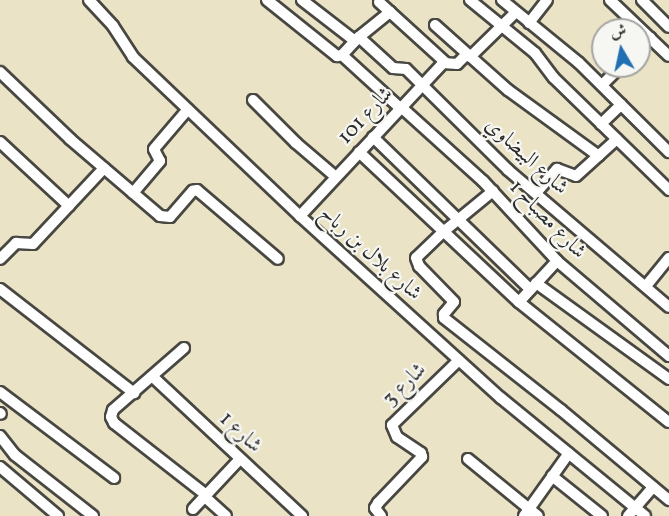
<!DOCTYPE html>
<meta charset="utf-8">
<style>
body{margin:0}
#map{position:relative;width:669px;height:516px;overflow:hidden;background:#ebe3c6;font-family:Vollkorn,Amiri,serif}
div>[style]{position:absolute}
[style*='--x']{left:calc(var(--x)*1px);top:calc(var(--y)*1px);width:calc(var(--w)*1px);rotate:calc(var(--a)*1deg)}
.roads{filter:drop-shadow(2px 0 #484742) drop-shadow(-2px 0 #484742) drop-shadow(0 2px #484742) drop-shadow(0 -2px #484742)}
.minor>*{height:10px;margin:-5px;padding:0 5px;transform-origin:5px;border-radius:5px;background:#fff}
span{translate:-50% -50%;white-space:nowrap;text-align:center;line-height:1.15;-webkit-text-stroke:4.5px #f6f6f2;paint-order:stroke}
.street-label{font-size:21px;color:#2b2b2b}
.north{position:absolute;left:591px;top:18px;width:60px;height:60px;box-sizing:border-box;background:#f6f6f2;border:2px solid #a5a5a2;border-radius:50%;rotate:351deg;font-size:16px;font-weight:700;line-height:24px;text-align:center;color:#2b2b2b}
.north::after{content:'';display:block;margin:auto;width:21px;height:27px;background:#1f6fb2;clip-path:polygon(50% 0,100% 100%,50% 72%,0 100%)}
</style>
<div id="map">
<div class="roads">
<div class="minor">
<div style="--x:89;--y:0;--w:35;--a:47"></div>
<div style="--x:113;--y:26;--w:37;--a:57"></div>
<div style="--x:133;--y:57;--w:231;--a:43.6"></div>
<div style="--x:300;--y:216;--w:271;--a:42.2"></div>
<div style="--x:501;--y:398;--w:186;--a:39.3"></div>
<div style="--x:267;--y:0;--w:90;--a:38.7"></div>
<div style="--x:337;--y:56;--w:5;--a:-11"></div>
<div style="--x:342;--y:55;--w:79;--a:42.4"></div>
<div style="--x:302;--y:0;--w:67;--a:37.7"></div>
<div style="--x:470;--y:0;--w:84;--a:39.2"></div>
<div style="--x:535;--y:53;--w:31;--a:53"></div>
<div style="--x:554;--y:78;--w:161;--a:44.2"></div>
<div style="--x:502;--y:0;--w:99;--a:39.3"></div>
<div style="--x:579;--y:63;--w:127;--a:44.7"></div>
<div style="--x:610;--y:0;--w:81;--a:43.5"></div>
<div style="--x:642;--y:0;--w:38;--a:45"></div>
<div style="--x:379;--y:2;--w:89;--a:42.3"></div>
<div style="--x:529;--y:23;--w:29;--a:-52"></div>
<div style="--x:435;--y:25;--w:98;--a:41.7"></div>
<div style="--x:508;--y:90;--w:112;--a:36"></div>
<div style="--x:359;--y:37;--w:46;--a:42.4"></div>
<div style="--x:393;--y:68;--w:13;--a:4"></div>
<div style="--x:406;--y:69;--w:144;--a:44.7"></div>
<div style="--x:508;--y:170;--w:211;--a:40.4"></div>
<div style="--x:639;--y:49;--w:16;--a:-45"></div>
<div style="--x:342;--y:55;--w:25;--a:-47"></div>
<div style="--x:359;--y:37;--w:40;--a:-39"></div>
<div style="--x:470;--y:57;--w:64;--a:-44.4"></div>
<div style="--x:0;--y:72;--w:97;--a:43.7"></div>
<div style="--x:70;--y:139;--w:118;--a:40.5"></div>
<div style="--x:160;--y:216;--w:10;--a:6"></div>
<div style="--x:170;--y:217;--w:35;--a:-49"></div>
<div style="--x:193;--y:191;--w:4;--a:-14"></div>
<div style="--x:197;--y:190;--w:106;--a:40.4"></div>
<div style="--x:602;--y:85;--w:27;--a:-45"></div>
<div style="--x:253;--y:100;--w:61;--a:45"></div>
<div style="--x:296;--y:143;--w:52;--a:40.4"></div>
<div style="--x:401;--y:107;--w:110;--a:42.1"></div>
<div style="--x:483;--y:181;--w:109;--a:47.2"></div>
<div style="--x:557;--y:261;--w:147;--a:40.3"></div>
<div style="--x:601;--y:124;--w:28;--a:-44"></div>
<div style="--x:373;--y:137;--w:219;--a:44.1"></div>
<div style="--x:0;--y:142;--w:94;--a:42.8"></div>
<div style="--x:359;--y:152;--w:219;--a:43.2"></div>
<div style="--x:519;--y:302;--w:192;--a:38.7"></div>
<div style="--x:493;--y:191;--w:65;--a:140.6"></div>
<div style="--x:443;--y:232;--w:37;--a:136"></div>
<div style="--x:416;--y:258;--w:9;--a:69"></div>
<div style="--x:419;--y:266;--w:50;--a:45.8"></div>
<div style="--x:454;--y:302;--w:16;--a:130"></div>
<div style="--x:444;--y:314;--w:4;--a:90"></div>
<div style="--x:444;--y:318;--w:149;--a:38.2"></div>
<div style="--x:561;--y:410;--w:141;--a:39.8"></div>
<div style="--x:133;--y:193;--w:42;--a:-49.8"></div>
<div style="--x:160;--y:161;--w:13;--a:-117"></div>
<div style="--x:154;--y:149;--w:52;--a:-49.6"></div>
<div style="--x:536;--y:193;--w:32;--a:-49"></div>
<div style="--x:557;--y:169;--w:20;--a:20"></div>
<div style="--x:576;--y:176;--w:55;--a:-42.1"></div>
<div style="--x:300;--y:216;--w:209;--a:-46.9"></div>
<div style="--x:443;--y:63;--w:14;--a:4"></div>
<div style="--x:457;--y:64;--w:14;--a:-45"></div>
<div style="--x:0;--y:259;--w:23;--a:-45"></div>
<div style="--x:16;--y:243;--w:17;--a:3"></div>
<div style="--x:33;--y:244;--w:104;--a:-46.9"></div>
<div style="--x:536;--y:283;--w:164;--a:35.8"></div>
<div style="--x:646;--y:286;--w:36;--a:-51"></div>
<div style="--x:0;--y:289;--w:170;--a:37.8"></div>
<div style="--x:519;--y:302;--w:56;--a:-47.2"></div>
<div style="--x:184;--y:348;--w:94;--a:138.9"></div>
<div style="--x:113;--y:410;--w:7;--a:106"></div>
<div style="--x:111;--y:417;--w:7;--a:63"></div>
<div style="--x:114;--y:423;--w:117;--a:38"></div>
<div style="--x:153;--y:377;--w:204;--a:43"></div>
<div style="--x:0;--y:392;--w:143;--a:37"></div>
<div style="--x:0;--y:413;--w:1;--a:45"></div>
<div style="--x:0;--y:436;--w:24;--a:52"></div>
<div style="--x:15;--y:455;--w:99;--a:38"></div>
<div style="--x:468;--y:459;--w:90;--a:39.2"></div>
<div style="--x:0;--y:467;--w:76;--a:40.2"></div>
<div style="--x:552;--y:476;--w:64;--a:38.7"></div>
<div style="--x:205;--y:497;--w:28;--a:42"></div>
<div style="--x:193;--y:509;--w:67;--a:-46.8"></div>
<div style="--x:381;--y:516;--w:10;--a:-127"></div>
<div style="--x:375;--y:508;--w:6;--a:-59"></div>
<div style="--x:378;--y:503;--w:64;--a:-46.3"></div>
<div style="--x:422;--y:457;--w:4;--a:-104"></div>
<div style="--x:421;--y:453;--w:29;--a:-146"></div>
<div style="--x:397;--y:437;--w:13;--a:-113"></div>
<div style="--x:392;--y:425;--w:93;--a:-44.1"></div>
<div style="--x:524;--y:516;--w:77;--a:-54.5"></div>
<div style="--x:628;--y:516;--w:38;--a:-49"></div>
</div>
</div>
<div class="street-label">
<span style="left:366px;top:116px;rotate:-47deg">شارع 101</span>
<span style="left:526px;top:157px;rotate:42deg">شارع البيضاوي</span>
<span style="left:547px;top:220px;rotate:46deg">شارع مصباح 1</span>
<span style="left:370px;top:254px;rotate:42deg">شارع بلال بن رباح</span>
<span style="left:405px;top:385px;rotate:-44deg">شارع 3</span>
<span style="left:240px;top:433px;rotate:43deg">شارع 1</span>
</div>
<div class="north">ش</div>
</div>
